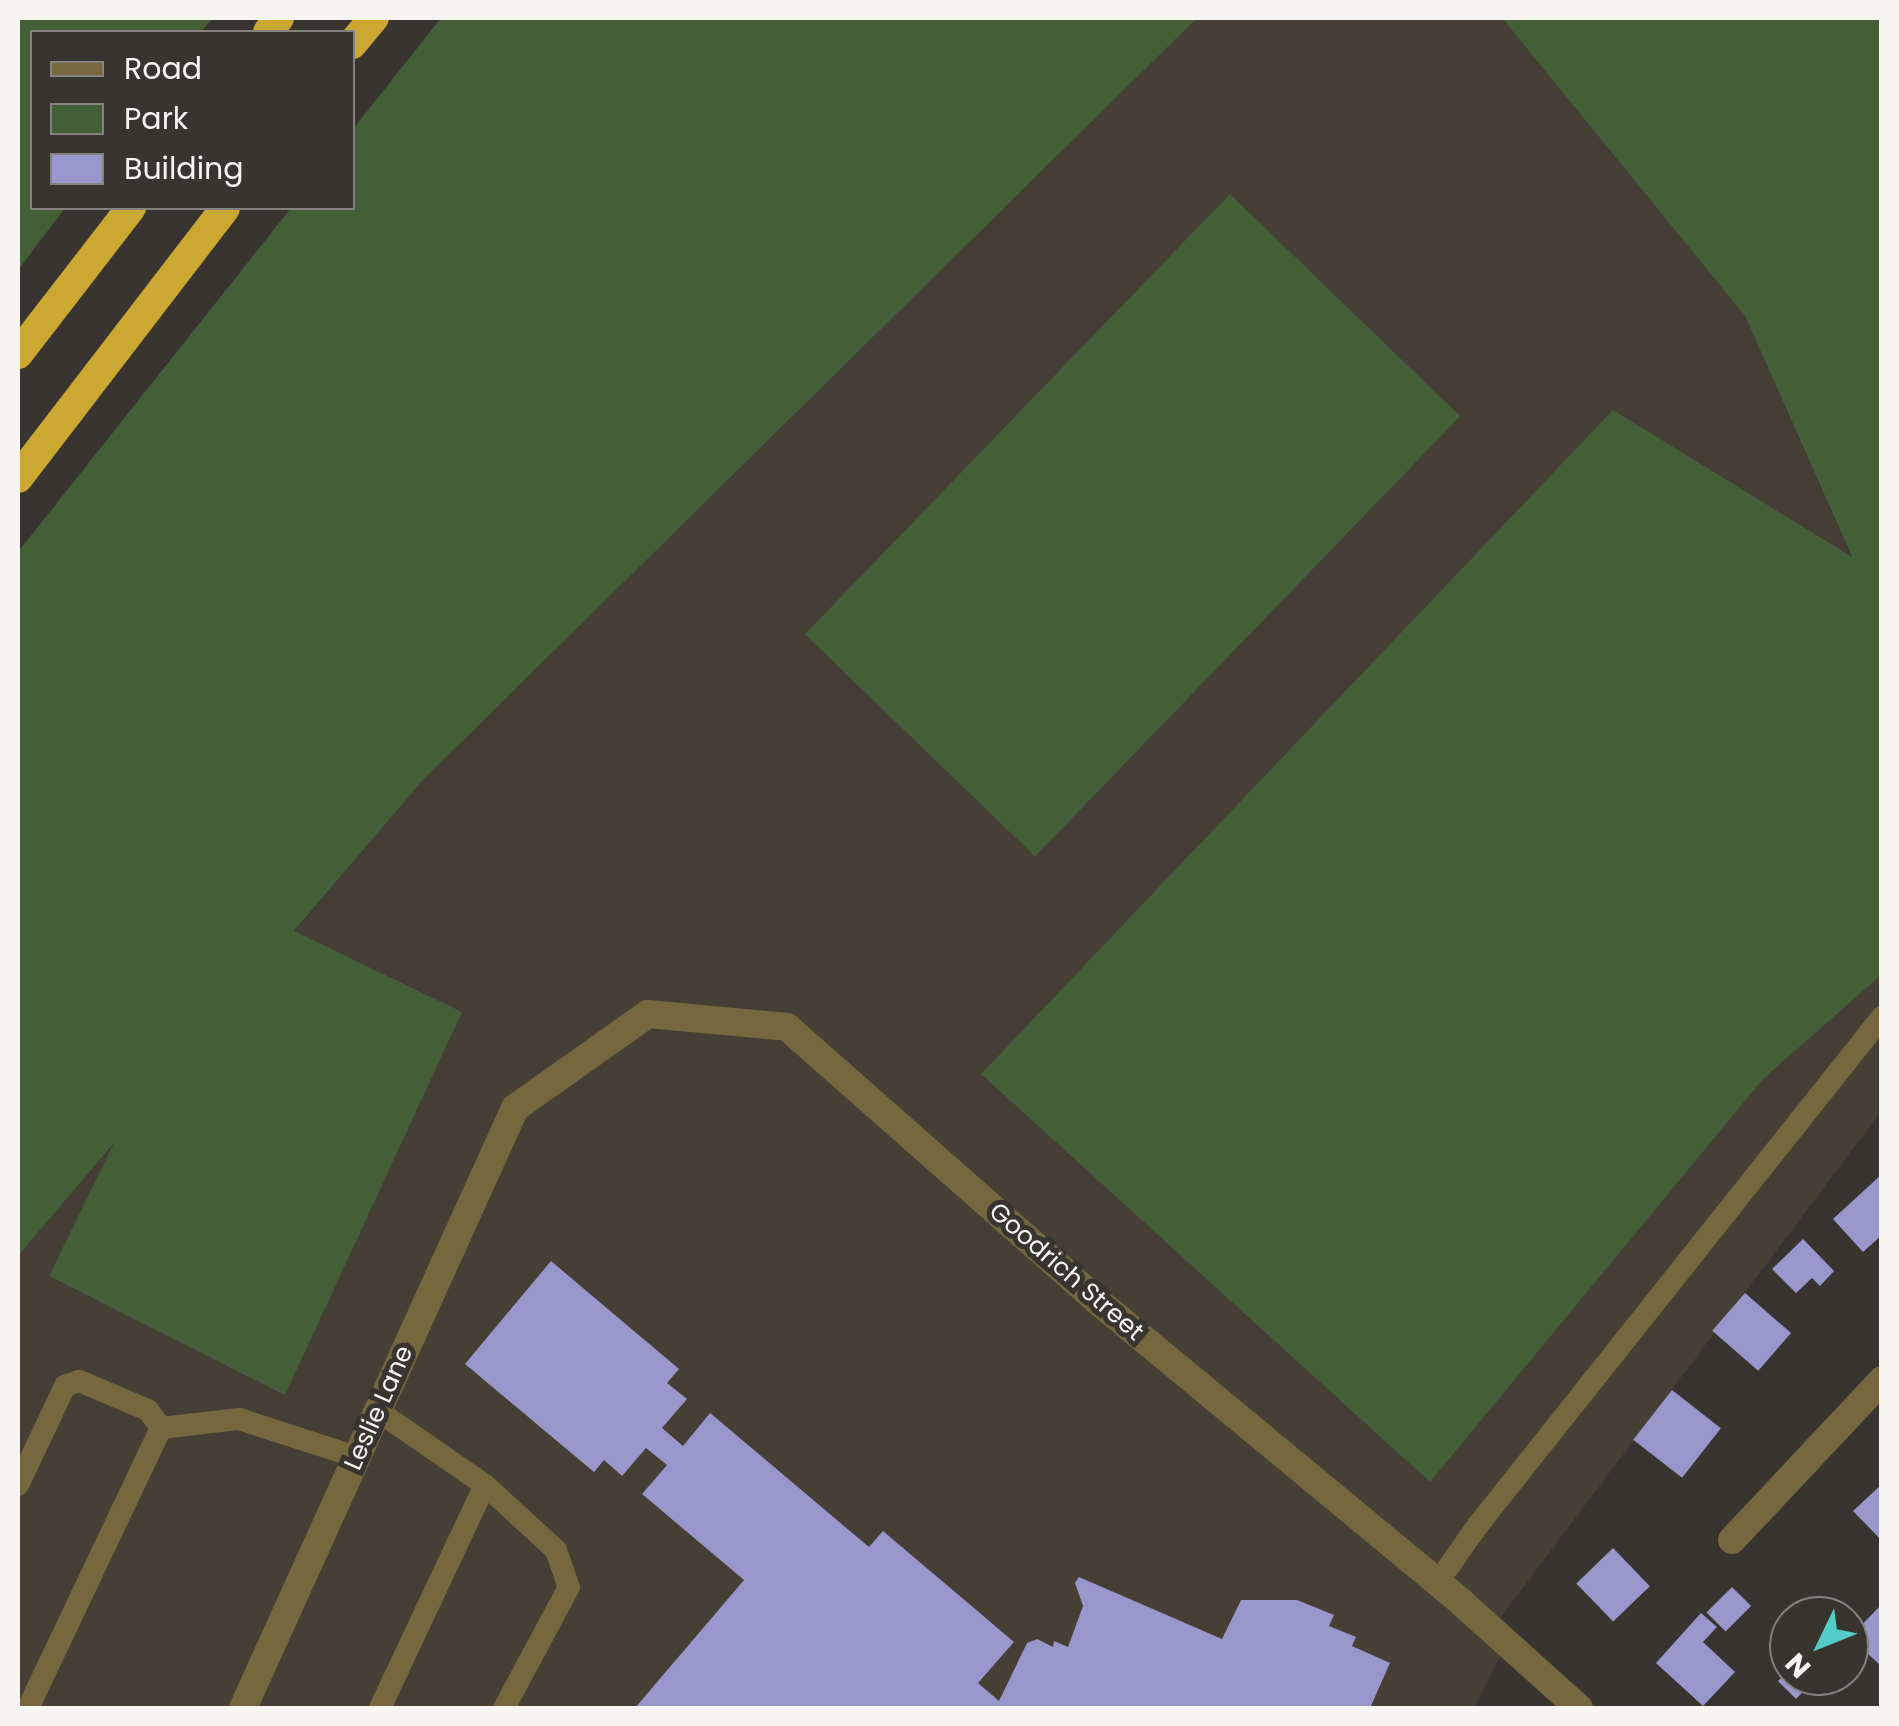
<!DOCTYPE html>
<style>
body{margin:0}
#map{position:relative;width:1899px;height:1726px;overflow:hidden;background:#383531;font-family:Poppins,sans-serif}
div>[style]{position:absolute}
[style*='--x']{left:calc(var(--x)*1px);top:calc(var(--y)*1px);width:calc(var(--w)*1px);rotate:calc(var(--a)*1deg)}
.built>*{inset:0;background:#453f36}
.green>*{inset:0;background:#445e38;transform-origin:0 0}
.building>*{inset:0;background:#9896ca;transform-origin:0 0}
.service>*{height:22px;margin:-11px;padding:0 11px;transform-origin:11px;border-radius:11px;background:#75673e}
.minor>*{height:28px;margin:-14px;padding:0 14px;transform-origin:14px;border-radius:14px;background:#75673e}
.motorway>*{height:30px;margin:-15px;padding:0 15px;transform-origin:15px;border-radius:15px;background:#cca731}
span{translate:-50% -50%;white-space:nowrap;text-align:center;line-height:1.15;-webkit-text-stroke:10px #383531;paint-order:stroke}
.street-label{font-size:25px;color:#f6f5f2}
.frame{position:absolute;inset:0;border:20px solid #f6f5f2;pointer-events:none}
.legend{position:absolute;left:30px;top:30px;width:325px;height:180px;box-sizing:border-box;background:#383531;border:2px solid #84827e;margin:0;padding:12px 18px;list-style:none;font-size:30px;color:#f6f5f2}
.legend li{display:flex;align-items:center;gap:20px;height:50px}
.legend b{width:50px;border:2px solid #84827e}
.north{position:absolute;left:1769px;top:1596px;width:100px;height:100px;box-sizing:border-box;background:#383531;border:2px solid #84827e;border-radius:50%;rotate:227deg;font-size:28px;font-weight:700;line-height:40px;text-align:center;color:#f6f5f2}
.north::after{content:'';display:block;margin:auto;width:35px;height:45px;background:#54cdc8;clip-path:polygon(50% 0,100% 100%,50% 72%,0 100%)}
</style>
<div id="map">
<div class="built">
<div style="clip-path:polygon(1197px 18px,1502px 18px,1745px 316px,1881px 624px,1882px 1110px,1492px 1629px,1507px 1643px,1474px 1708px,18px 1708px,18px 1256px,423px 780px)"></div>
</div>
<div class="green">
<div style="clip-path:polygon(18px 18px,213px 18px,201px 32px,32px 32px,32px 208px,65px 208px,18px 270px)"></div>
<div style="clip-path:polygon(441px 18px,1197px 18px,423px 780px,294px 931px,462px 1012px,285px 1395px,49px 1276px,114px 1143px,18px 1256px,18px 552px,291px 208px,352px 208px,353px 129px)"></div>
<div style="clip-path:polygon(1502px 18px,1881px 18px,1881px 975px,1763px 1079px,1430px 1482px,981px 1074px,1613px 410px,1852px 557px,1745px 316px)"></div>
<div style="left:1230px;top:194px;width:320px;height:612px;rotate:44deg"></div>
</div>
<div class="building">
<div style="clip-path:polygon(1882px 1174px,1882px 1235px,1863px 1252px,1833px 1219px)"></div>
<div style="clip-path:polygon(1803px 1239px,1834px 1271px,1820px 1286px,1812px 1278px,1796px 1293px,1772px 1269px)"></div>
<div style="clip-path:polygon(551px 1261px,679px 1369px,667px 1383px,687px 1399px,662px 1428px,683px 1446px,710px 1413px,869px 1547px,883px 1531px,1014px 1642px,978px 1683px,999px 1701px,1027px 1643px,1037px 1639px,1053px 1647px,1054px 1641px,1068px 1647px,1083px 1606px,1075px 1583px,1079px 1577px,1222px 1639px,1241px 1600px,1297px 1600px,1334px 1615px,1329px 1626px,1356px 1637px,1352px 1646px,1390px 1663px,1370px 1708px,635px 1708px,744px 1580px,642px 1494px,667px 1465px,646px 1448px,622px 1476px,604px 1460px,594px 1472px,465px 1364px)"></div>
<div style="left:1745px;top:1293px;width:61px;height:50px;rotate:41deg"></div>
<div style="left:1672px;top:1390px;width:62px;height:63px;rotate:38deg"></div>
<div style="clip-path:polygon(1882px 1484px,1882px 1541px,1853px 1511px)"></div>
<div style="left:1613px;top:1548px;width:53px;height:51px;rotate:46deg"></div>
<div style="left:1732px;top:1587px;width:27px;height:36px;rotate:45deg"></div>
<div style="clip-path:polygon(1882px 1604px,1882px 1667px,1850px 1637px)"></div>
<div style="clip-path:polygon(1701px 1613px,1717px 1627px,1703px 1642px,1735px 1672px,1703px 1706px,1656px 1663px)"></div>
<div style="clip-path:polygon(1789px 1670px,1789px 1676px,1818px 1676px,1796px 1699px,1778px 1681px)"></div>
</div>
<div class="service">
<div style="--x:378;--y:1411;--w:130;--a:34.7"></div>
<div style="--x:485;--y:1485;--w:96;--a:42.5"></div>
<div style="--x:556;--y:1550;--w:39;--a:71"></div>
<div style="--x:569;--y:1587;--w:137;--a:118.2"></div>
<div style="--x:161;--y:1428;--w:79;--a:-6.6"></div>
<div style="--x:239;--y:1419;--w:124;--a:17.9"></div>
<div style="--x:18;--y:1485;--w:110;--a:-64.6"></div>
<div style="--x:65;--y:1386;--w:15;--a:-20"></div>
<div style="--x:79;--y:1381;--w:75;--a:22.8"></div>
<div style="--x:148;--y:1410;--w:22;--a:54"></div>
<div style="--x:161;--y:1428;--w:310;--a:115.4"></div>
<div style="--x:1438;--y:1582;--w:70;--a:-54.9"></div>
<div style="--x:1478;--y:1525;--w:649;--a:-51.51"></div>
<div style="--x:380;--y:1708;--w:246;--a:-64.8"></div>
</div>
<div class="minor">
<div style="--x:1732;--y:1540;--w:219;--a:-46.8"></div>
<div style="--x:243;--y:1708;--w:659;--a:-65.61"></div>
<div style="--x:515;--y:1108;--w:163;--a:-35.3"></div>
<div style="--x:648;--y:1014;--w:140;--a:5.3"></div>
<div style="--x:787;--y:1027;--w:417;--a:41.4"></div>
<div style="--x:1100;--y:1303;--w:470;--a:39.6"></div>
<div style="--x:1462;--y:1603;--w:157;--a:41.9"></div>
</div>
<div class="motorway">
<div style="--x:268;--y:32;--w:18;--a:-52"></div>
<div style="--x:352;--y:44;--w:34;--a:-50"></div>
<div style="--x:18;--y:354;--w:185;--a:-52.3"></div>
<div style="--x:18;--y:478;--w:340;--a:-52.5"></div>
</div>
<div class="street-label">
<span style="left:1066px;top:1272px;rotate:41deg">Goodrich Street</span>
<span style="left:379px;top:1408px;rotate:-66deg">Leslie Lane</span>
</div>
<div class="frame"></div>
<ul class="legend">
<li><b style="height:12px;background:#75673e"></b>Road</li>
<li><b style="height:28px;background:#445e38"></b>Park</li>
<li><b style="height:28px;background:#9896ca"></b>Building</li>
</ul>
<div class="north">N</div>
</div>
